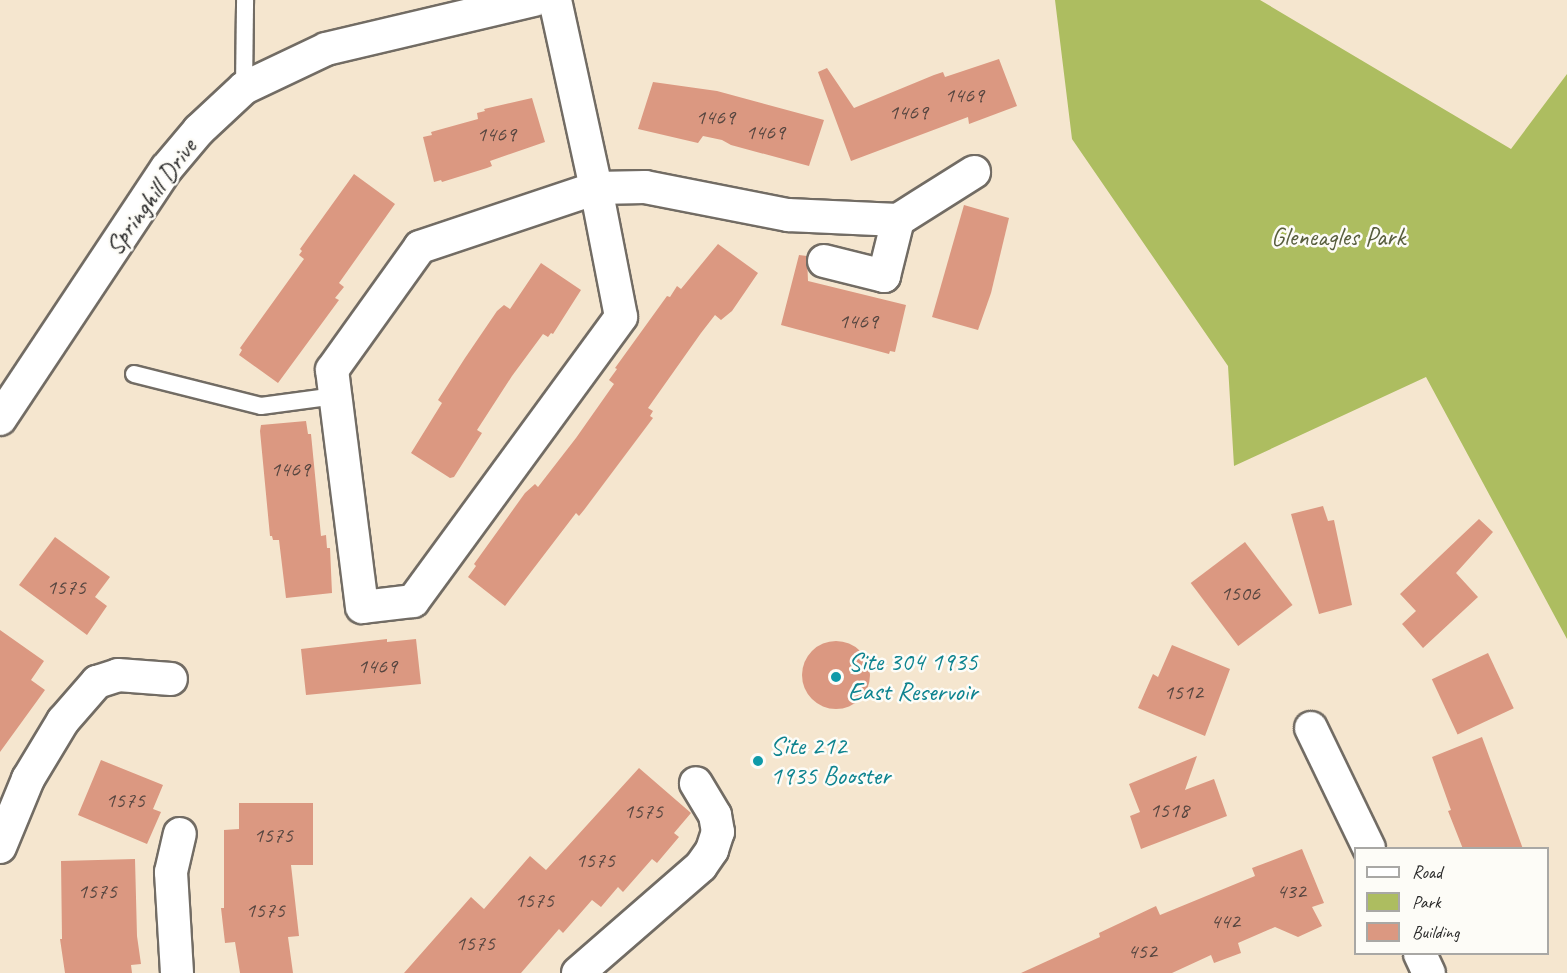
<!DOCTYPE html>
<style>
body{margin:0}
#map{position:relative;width:1567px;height:973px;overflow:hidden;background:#f5e6cf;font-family:Caveat,sans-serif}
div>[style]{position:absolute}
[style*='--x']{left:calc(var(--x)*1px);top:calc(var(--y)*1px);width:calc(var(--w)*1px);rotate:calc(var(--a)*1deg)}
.green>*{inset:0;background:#adbd60}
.building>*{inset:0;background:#db9881;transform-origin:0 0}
.round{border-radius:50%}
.roads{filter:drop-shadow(2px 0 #726c64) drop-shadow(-2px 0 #726c64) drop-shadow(0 2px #726c64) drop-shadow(0 -2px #726c64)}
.lane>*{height:16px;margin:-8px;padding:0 8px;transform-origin:8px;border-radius:8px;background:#fff}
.street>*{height:32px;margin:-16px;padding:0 16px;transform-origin:16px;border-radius:16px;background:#fff}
.dots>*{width:16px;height:16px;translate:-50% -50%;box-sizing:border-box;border:3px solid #fdfcf7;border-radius:50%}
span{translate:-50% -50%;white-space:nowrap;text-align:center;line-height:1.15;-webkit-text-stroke:5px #fdfcf7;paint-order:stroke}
.number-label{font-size:22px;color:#574640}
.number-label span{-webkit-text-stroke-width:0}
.street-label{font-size:26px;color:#2b2b2b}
.park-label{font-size:26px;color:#585e3e}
.culture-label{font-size:26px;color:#0d838f}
.left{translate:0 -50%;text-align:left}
.legend{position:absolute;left:1354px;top:847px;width:195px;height:108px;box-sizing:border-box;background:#fdfcf7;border:2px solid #a9a8a5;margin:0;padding:8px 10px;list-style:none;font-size:18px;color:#2b2b2b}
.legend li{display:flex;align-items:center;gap:12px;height:30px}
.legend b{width:30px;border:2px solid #a9a8a5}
</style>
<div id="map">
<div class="green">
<div style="clip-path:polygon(1055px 0,1260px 0,1511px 149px,1567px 74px,1567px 639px,1426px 377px,1234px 466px,1228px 366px,1072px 139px)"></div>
</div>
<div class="building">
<div style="clip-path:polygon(999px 59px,1017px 106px,969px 124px,968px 117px,851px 161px,818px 72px,827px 68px,854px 108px,934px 75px,943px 72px,945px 77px)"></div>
<div style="clip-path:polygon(653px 82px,717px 91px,824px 120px,809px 166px,731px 145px,722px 140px,703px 136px,698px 143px,638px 129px)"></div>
<div style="clip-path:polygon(532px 98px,545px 142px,490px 161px,492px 166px,487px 168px,442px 182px,441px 180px,434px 182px,423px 137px,432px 135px,431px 132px,478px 119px,477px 113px,485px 111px,484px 109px)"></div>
<div style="clip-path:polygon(354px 174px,395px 204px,339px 283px,344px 287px,335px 298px,339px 300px,278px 383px,239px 355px,242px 350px,240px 348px,304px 259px,299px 255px,302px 251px,300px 249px)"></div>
<div style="clip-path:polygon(964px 205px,1009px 218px,991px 293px,978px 330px,932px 317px)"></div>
<div style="clip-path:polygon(718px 244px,758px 273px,732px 311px,721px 320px,715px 315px,701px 333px,648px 408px,653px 411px,650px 416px,653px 418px,584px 510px,579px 516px,576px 513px,505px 606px,468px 577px,476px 566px,474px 564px,525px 493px,535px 484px,538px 487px,576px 438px,614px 384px,609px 380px,617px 369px,615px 368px,667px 296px,670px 297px,677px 286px,681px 289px)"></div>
<div style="clip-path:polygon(799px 255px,807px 256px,808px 281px,906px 305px,895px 352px,890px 351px,889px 354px,781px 325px)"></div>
<div style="clip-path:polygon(541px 263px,581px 290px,553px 334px,551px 333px,548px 337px,543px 334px,512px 376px,477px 430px,482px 433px,454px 477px,450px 478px,411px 453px,442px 403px,438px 400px,465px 358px,497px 311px,504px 305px,510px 309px)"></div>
<div style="clip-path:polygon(306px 421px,308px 434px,311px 434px,321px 536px,326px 535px,327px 548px,330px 548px,332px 593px,286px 598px,279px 540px,273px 540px,272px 536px,270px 536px,260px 431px,261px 425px)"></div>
<div style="clip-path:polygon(1323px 506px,1328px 521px,1334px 520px,1352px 605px,1319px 614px,1291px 514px)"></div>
<div style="clip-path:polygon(1479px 519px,1493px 532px,1456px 573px,1478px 597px,1423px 648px,1402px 624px,1416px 611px,1400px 594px)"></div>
<div style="clip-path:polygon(55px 537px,110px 577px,95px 597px,107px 606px,87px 635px,19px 585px)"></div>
<div style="left:1245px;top:542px;width:79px;height:68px;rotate:53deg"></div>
<div style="clip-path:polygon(0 630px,44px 661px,31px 680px,45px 690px,0 752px)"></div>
<div style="clip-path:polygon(387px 639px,387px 642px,416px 639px,421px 684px,306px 695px,301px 649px)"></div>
<div class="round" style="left:802px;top:641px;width:68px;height:68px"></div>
<div style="clip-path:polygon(1172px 645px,1230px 669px,1205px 736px,1138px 708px,1153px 674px,1158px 677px)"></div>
<div style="left:1488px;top:653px;width:61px;height:62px;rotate:65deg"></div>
<div style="clip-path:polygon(1482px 737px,1523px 849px,1463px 849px,1448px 811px,1451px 810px,1432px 757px)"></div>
<div style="clip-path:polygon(1197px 756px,1185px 790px,1214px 779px,1227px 816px,1141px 849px,1130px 816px,1140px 812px,1129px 784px)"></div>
<div style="clip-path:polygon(101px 760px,163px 785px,153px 809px,161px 812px,147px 844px,78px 815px)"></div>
<div style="clip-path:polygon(639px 768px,691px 813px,674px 833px,679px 837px,657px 863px,652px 859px,623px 892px,618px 887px,601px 907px,592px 900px,563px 933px,559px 929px,521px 973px,404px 973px,471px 897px,484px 909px,530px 856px,546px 870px)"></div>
<div style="clip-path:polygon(239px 803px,313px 803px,313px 865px,291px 865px,299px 936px,288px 937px,293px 973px,240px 973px,235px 942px,225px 943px,221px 908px,224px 908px,224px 830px,239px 829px)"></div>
<div style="clip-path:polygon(1302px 849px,1324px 903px,1312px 907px,1322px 926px,1298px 937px,1275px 927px,1238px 943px,1241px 953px,1214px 963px,1211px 955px,1172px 973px,1021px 973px,1100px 937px,1099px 933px,1156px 906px,1160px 915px,1255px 876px,1252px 868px)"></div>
<div style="clip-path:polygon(135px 859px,137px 936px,141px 964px,131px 965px,132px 973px,65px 973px,60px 939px,62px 939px,61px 861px)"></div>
</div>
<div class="roads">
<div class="lane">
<div style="--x:244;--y:88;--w:88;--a:-89.3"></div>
<div style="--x:134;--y:374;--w:131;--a:14.1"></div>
<div style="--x:261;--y:406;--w:75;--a:-7.7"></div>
</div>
<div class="street">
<div style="--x:555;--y:0;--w:192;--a:77.7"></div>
<div style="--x:596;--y:188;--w:131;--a:79"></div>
<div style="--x:621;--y:317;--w:352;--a:126.2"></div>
<div style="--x:413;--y:601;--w:51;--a:173.3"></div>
<div style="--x:362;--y:607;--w:239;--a:-97.2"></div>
<div style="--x:332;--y:370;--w:151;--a:-54.4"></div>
<div style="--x:420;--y:247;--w:186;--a:-18.5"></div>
<div style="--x:596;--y:188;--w:49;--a:-1.2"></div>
<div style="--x:645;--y:187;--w:146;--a:11.1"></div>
<div style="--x:788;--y:215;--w:110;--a:2.6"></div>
<div style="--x:898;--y:220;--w:90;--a:-32.3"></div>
<div style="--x:824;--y:261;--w:62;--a:14"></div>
<div style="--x:884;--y:276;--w:58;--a:-76"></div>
<div style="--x:0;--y:419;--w:301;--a:-56.4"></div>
<div style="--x:167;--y:168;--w:50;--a:-49.9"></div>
<div style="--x:199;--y:130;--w:62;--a:-43"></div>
<div style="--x:244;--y:88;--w:91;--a:-25.4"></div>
<div style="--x:326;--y:49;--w:214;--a:-13.3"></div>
<div style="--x:1311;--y:728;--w:133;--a:64.2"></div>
<div style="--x:0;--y:847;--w:74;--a:-67.6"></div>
<div style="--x:28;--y:779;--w:68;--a:-58.9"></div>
<div style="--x:63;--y:721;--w:52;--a:-48.9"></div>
<div style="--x:97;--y:682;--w:22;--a:-18"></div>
<div style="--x:118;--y:675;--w:53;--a:4.3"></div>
<div style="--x:1420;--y:954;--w:21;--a:65"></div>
<div style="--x:177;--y:973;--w:101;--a:-93.4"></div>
<div style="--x:171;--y:872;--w:39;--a:-77"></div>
<div style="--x:578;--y:973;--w:163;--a:-41"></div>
<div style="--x:701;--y:866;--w:19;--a:-55"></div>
<div style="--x:712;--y:850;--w:19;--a:-72"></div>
<div style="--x:718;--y:832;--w:17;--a:-100"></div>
<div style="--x:715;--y:815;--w:37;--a:-121"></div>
</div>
</div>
<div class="dots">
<div style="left:836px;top:677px;background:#0f9aa8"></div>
<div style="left:758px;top:761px;background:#0f9aa8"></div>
</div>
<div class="number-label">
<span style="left:964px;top:96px">1469</span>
<span style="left:908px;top:113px">1469</span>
<span style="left:715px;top:118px">1469</span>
<span style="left:765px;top:133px">1469</span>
<span style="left:496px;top:135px">1469</span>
<span style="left:858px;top:322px">1469</span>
<span style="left:290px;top:470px">1469</span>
<span style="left:66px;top:588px">1575</span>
<span style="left:1240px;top:594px">1506</span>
<span style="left:377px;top:667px">1469</span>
<span style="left:1183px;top:693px">1512</span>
<span style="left:125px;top:801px">1575</span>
<span style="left:1169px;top:811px">1518</span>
<span style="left:643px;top:812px">1575</span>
<span style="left:273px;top:836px">1575</span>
<span style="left:595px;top:861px">1575</span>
<span style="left:97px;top:892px">1575</span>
<span style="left:1291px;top:892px">432</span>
<span style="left:534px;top:901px">1575</span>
<span style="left:265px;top:911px">1575</span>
<span style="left:1225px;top:922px">442</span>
<span style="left:475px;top:944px">1575</span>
<span style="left:1142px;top:952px">452</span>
</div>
<div class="street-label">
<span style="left:151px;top:197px;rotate:-54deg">Springhill Drive</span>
</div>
<div class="park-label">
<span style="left:1338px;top:237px">Gleneagles Park</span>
</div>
<div class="culture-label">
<span class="left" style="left:848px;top:677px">Site 304 1935<br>East Reservoir</span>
<span class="left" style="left:770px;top:761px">Site 212<br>1935 Booster</span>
</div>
<ul class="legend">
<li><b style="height:8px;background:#fff"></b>Road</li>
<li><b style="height:16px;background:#adbd60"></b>Park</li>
<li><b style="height:16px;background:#db9881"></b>Building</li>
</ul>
</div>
